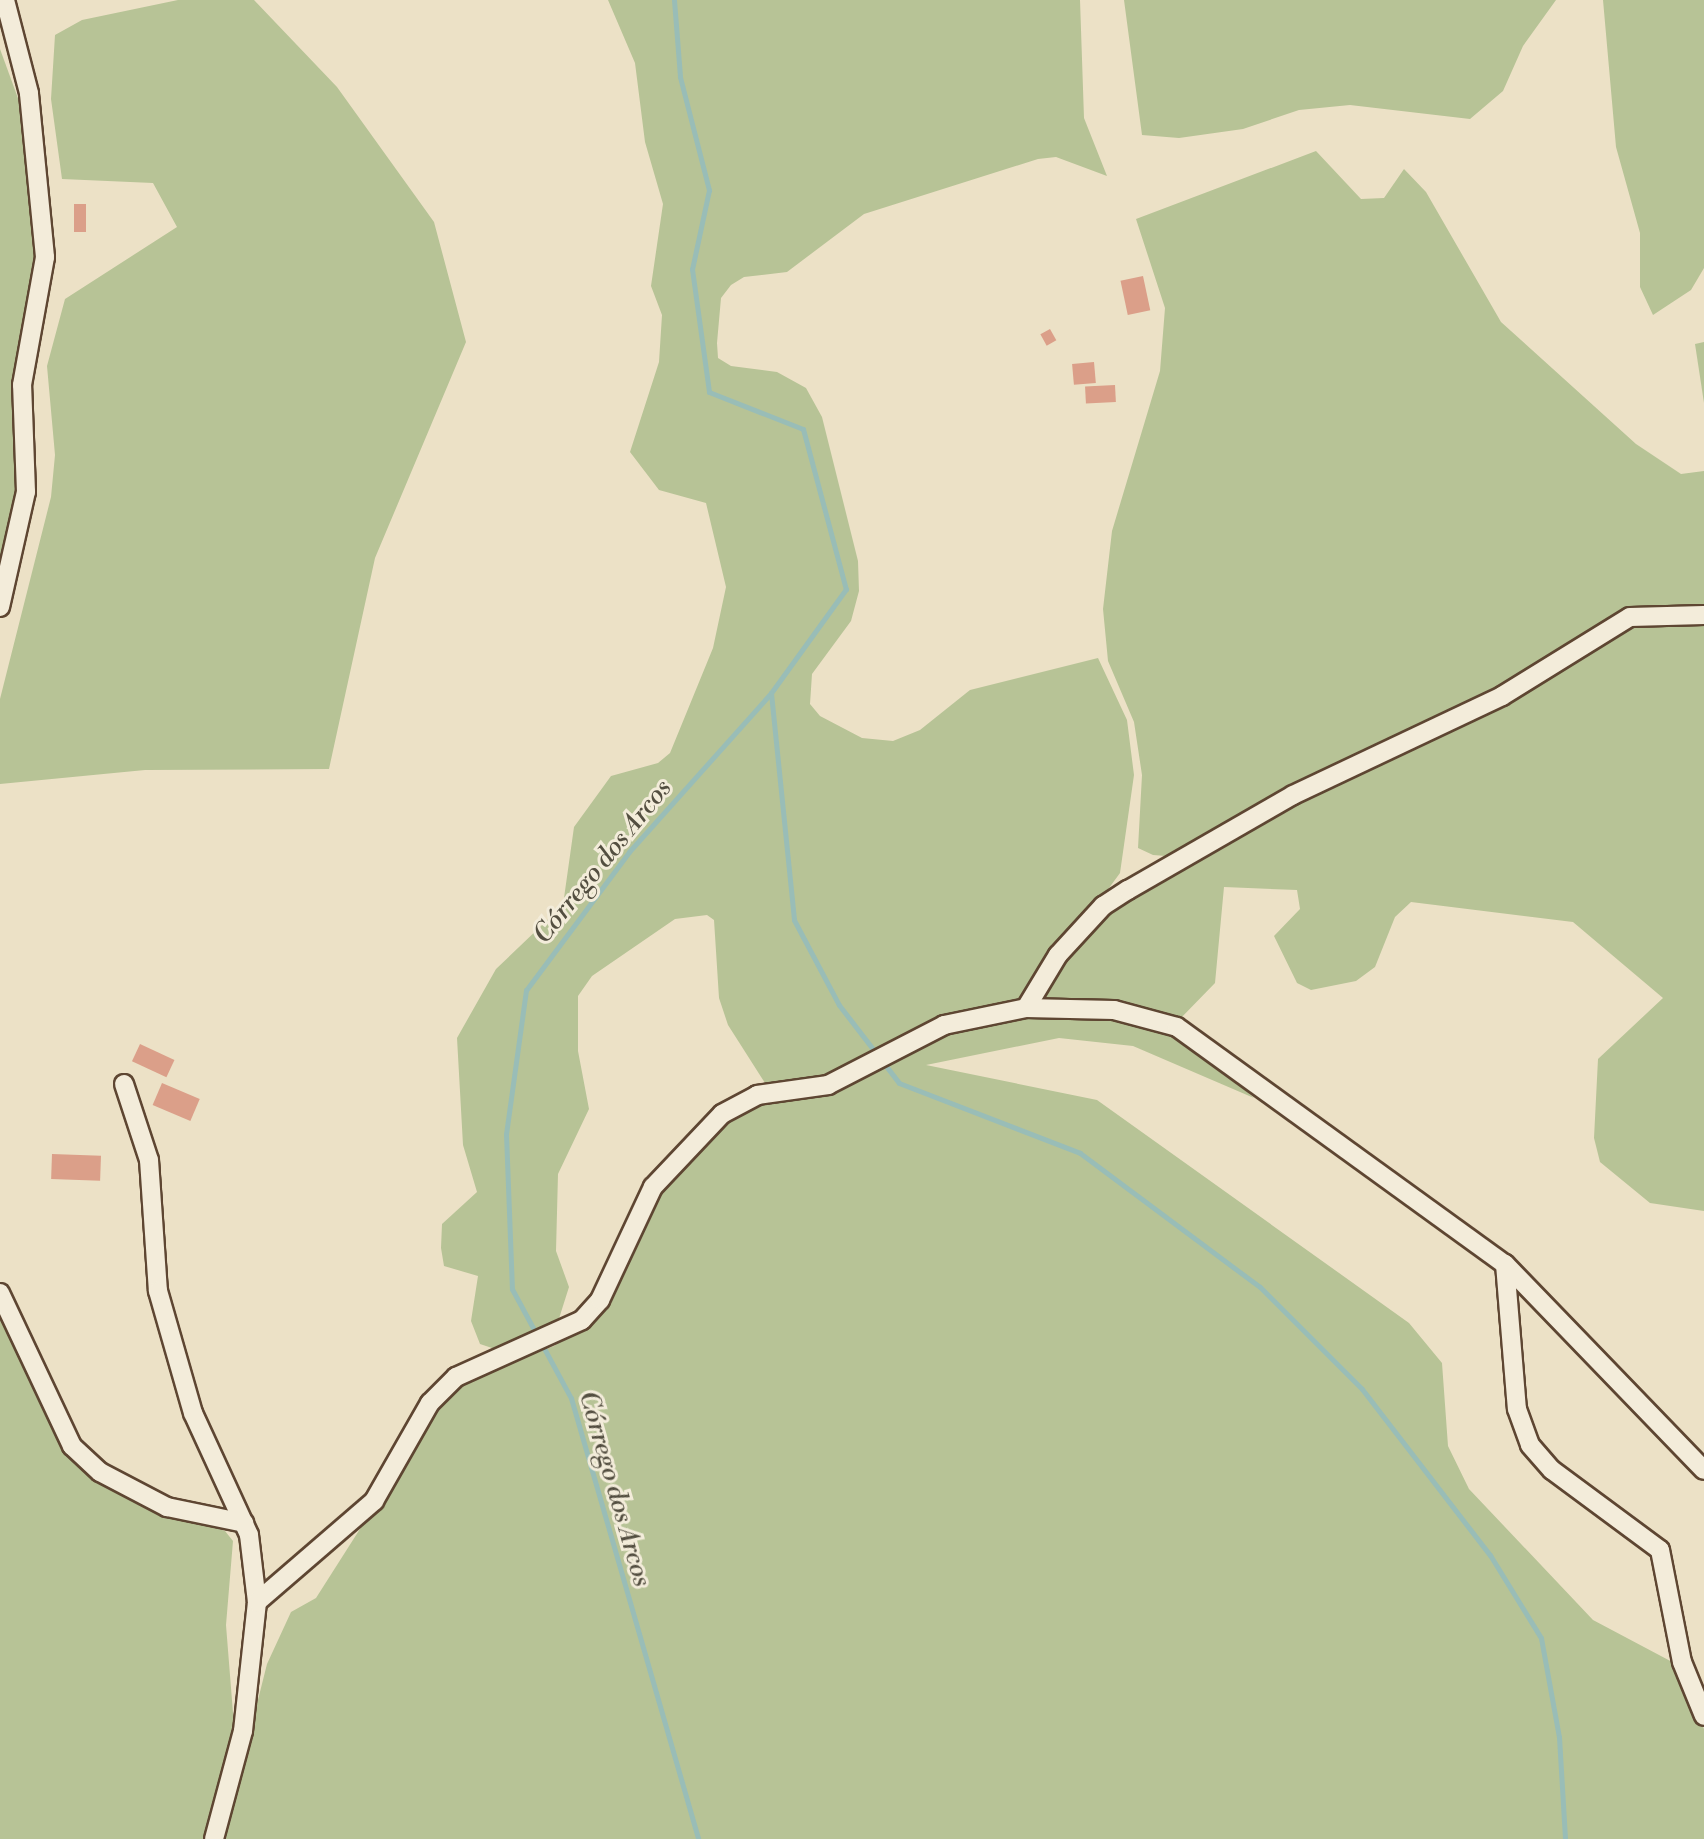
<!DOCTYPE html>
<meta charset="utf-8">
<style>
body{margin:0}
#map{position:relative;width:1704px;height:1839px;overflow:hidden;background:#ece1c6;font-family:"Libre Bodoni",serif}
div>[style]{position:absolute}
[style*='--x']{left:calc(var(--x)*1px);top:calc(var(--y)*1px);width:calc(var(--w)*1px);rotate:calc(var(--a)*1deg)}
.green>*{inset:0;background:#b7c396}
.stream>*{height:5px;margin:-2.5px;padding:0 2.5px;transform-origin:2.5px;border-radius:2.5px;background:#99bdb7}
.building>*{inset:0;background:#db9f89;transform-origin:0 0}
.roads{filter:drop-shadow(2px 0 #5e4632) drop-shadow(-2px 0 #5e4632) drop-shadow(0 2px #5e4632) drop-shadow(0 -2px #5e4632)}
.minor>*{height:18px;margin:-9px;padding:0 9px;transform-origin:9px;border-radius:9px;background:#f3ecda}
span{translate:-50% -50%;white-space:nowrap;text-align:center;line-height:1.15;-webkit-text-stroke:6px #f3ecda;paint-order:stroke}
.water-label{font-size:26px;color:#534e40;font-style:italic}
</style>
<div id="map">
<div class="green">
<div style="clip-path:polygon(178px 0,254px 0,337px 87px,434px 222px,466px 342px,375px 558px,329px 769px,145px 770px,0 784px,0 699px,51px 497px,55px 455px,47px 366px,65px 299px,177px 227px,153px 183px,62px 179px,51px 99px,55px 35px,82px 20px)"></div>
<div style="clip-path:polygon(608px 0,1080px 0,1084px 118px,1107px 176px,1056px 157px,1038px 159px,864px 214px,787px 272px,744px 277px,731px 285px,721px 298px,717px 343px,718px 358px,731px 366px,777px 372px,806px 388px,822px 417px,858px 561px,859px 591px,851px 621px,812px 674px,810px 704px,820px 716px,862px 738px,893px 741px,920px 730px,970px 690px,1098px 658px,1127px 720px,1134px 775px,1120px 873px,1025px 1003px,810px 1086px,765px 1083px,728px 1025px,719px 998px,714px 920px,707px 915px,675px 919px,592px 976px,578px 996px,578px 1051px,589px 1109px,558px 1174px,556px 1251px,569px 1287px,556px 1328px,498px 1350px,480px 1344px,471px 1321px,478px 1276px,444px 1266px,441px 1248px,442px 1224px,477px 1192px,463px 1145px,457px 1038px,496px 969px,563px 905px,574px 827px,611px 776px,658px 763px,670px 753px,713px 648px,726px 587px,706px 503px,659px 490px,630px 452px,659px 362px,662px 315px,651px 286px,663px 204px,645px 142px,635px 63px)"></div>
<div style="clip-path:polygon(1124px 0,1556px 0,1523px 46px,1503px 91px,1470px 119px,1350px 105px,1299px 110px,1243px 129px,1179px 138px,1142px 135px)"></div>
<div style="clip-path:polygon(1603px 0,1704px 0,1704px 268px,1691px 290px,1653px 315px,1640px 287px,1640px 233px,1616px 147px)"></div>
<div style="clip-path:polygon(0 49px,19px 101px,37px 254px,16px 490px,0 566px)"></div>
<div style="clip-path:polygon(1316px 151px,1361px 199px,1384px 198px,1404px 169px,1426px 192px,1501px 322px,1636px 444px,1681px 474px,1704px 471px,1704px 607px,1625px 611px,1500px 688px,1179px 857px,1153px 855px,1138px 848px,1142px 775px,1134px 722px,1108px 661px,1103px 609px,1112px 531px,1160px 371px,1165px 308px,1136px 219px)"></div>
<div style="clip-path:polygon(1704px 342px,1704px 403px,1695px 344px)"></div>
<div style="clip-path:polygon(1704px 624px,1704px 1211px,1650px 1203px,1600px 1162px,1594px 1138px,1598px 1059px,1663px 998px,1573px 922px,1411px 902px,1395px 917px,1375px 967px,1356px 981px,1311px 990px,1297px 983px,1274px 936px,1300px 909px,1297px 890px,1224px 887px,1215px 983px,1178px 1021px,1035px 1002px,1046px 976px,1112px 909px,1297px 803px,1508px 702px,1633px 628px)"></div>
<div style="clip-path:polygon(1021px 1014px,1114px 1014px,1176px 1031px,1254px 1098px,1133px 1046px,1059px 1038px,926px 1065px,1097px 1100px,1409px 1323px,1442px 1363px,1448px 1446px,1469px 1489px,1593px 1620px,1676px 1664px,1704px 1729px,1704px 1839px,223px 1839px,267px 1664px,291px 1612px,316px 1598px,437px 1408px,472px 1378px,554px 1346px,592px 1319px,647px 1210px,676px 1169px,738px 1106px,815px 1098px,944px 1033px)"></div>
<div style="clip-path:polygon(0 1317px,64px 1447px,168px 1511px,225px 1531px,233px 1541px,226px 1625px,235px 1738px,207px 1839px,0 1839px)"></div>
</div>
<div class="stream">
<div style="--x:674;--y:0;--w:77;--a:85.5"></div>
<div style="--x:680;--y:77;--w:117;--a:75.6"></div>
<div style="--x:709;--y:190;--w:81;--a:102.1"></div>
<div style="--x:692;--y:269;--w:124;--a:82.1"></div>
<div style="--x:709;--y:392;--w:101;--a:21.5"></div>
<div style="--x:803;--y:429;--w:166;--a:75"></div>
<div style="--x:846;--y:589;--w:128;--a:125.8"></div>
<div style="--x:771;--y:693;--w:213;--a:131.8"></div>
<div style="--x:629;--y:852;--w:172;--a:126.7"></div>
<div style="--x:526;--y:990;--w:145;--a:97.9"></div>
<div style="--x:506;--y:1134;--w:155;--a:87.8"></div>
<div style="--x:512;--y:1289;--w:124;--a:61.6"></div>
<div style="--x:571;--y:1398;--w:459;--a:73.9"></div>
<div style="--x:771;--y:693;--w:228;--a:84.2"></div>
<div style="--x:794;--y:920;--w:96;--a:62.1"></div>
<div style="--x:839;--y:1005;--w:98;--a:52.4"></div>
<div style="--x:899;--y:1083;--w:194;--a:21.1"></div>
<div style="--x:1080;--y:1153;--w:224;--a:36.7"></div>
<div style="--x:1260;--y:1287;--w:144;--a:45"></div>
<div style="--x:1362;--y:1389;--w:210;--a:52.4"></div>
<div style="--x:1490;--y:1555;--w:97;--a:58.4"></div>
<div style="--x:1541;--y:1638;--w:101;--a:79.7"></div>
<div style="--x:1559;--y:1737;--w:102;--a:86.6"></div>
</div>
<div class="building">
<div style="left:74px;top:204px;width:12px;height:28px"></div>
<div style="left:1143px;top:276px;width:35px;height:23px;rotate:78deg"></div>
<div style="left:1050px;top:329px;width:13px;height:11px;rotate:61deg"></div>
<div style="left:1094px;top:362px;width:21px;height:22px;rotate:85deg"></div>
<div style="left:1115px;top:385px;width:17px;height:30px;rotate:87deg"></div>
<div style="left:140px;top:1044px;width:38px;height:19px;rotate:25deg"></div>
<div style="left:162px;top:1083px;width:41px;height:24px;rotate:23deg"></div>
<div style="left:52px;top:1154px;width:49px;height:25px;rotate:2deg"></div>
</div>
<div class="roads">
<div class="minor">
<div style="--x:0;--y:607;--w:118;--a:-77.3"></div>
<div style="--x:26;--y:492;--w:107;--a:-92.1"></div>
<div style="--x:22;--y:385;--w:130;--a:-79.8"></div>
<div style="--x:45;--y:257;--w:165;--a:-95.6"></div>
<div style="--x:29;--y:93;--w:96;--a:-104.5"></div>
<div style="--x:1026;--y:1008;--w:88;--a:1.3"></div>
<div style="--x:1114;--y:1010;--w:65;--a:15.1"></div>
<div style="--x:1177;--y:1027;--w:405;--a:35.9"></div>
<div style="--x:1505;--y:1264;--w:286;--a:46"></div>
<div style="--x:124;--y:1084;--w:80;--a:71.8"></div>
<div style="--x:149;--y:1160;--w:131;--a:86.1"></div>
<div style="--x:158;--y:1291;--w:127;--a:74"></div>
<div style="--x:193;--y:1413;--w:134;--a:65.3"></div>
<div style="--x:249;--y:1535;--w:67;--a:83.2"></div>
<div style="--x:1505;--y:1264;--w:145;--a:85.3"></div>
<div style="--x:1517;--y:1409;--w:38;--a:70"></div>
<div style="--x:1530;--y:1445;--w:33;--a:49"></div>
<div style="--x:1552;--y:1470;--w:134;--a:36.5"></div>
<div style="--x:1660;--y:1550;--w:114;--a:78.9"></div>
<div style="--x:1682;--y:1662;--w:58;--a:67.8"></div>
<div style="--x:0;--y:1293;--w:169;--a:64.8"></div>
<div style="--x:72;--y:1446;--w:38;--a:43"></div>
<div style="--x:100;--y:1472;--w:76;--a:27.6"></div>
<div style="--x:167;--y:1507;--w:79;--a:11.7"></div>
<div style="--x:214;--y:1839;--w:112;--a:-75"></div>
<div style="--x:243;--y:1731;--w:130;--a:-83.8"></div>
<div style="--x:257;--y:1602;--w:155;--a:-40.8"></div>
<div style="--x:374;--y:1501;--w:113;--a:-60.3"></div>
<div style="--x:430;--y:1403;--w:37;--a:-45"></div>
<div style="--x:456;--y:1377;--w:138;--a:-24.3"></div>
<div style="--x:582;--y:1320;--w:27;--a:-48"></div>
<div style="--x:600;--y:1300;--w:125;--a:-64.9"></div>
<div style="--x:653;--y:1187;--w:100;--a:-46.6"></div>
<div style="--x:722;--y:1114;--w:40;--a:-28"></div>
<div style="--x:757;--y:1095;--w:72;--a:-8"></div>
<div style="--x:828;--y:1085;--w:131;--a:-27.3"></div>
<div style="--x:944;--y:1025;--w:84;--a:-11.7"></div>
<div style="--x:1026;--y:1008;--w:62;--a:-58.9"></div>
<div style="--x:1058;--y:955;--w:67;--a:-47.4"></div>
<div style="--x:1103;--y:906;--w:30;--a:-33"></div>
<div style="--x:1128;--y:890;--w:190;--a:-29.9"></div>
<div style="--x:1293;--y:795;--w:231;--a:-25.3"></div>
<div style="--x:1502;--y:696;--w:150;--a:-31.7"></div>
<div style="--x:1630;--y:617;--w:74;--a:-1.5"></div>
</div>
</div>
<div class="water-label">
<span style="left:603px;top:862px;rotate:-51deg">Córrego dos Arcos</span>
<span style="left:614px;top:1489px;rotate:74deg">Córrego dos Arcos</span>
</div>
</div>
